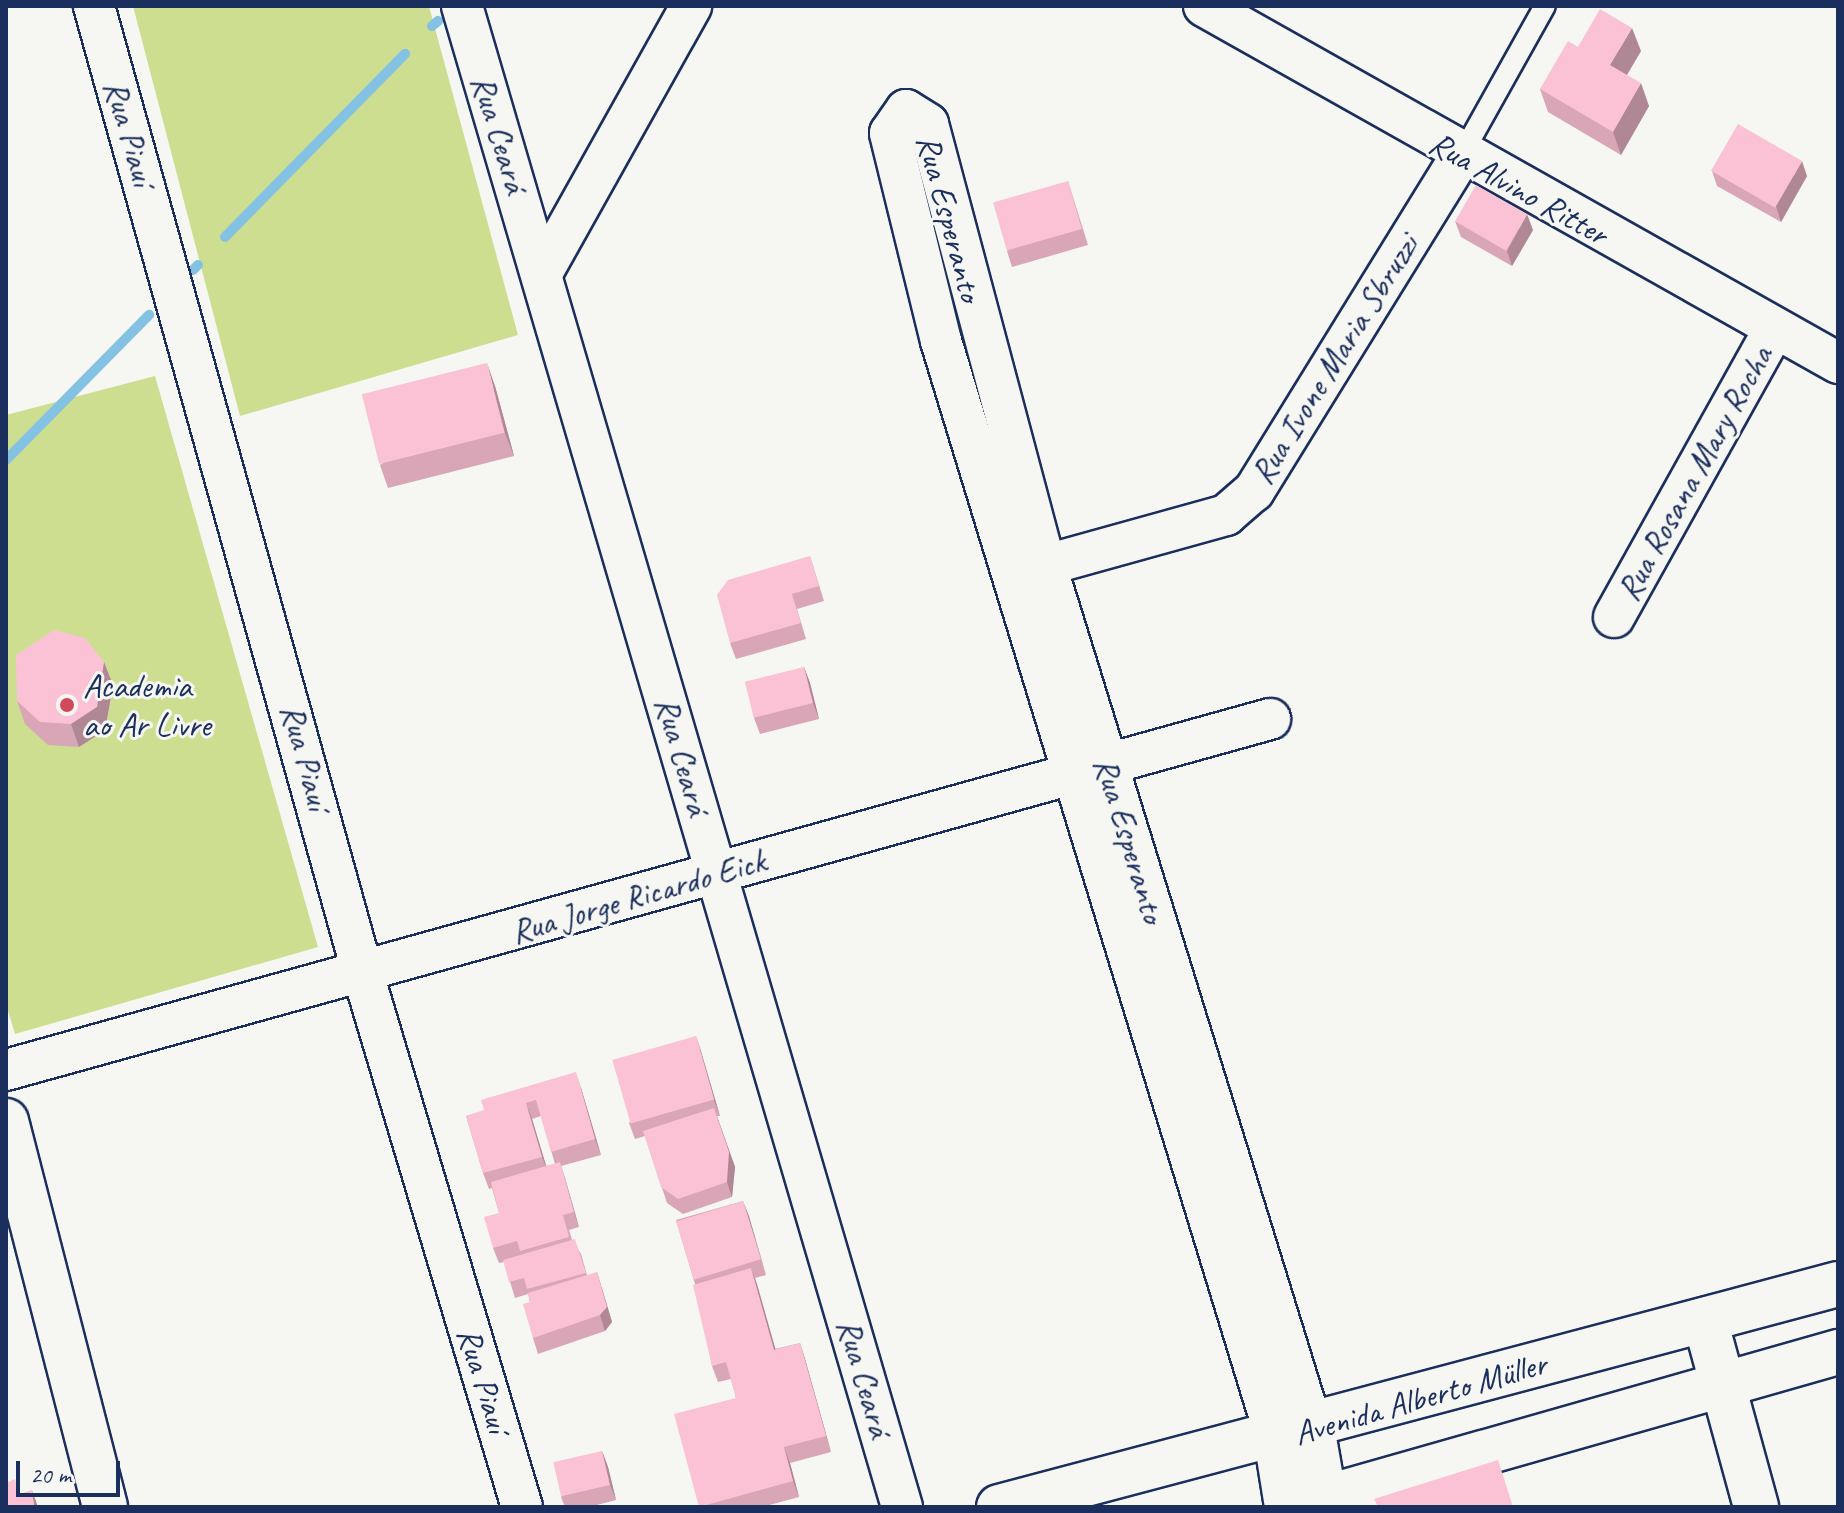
<!DOCTYPE html>
<meta charset="utf-8">
<style>
body{margin:0}
#map{position:relative;width:1844px;height:1513px;overflow:hidden;background:#f6f6f2;font-family:Caveat,sans-serif}
div>[style]{position:absolute}
[style*='--x']{left:calc(var(--x)*1px);top:calc(var(--y)*1px);width:calc(var(--w)*1px);rotate:calc(var(--a)*1deg)}
.green>*{inset:0;background:#cede91}
.stream>*{height:10px;margin:-5px;padding:0 5px;transform-origin:5px;border-radius:5px;background:#84c2e4}
.roads{filter:drop-shadow(2px 0 #1b2f5e) drop-shadow(-2px 0 #1b2f5e) drop-shadow(0 2px #1b2f5e) drop-shadow(0 -2px #1b2f5e)}
.service>*{height:20px;margin:-10px;padding:0 10px;transform-origin:10px;border-radius:10px;background:#f6f6f2}
.minor>*{height:40px;margin:-20px;padding:0 20px;transform-origin:20px;border-radius:20px;background:#f6f6f2}
.tertiary>*{height:44px;margin:-22px;padding:0 22px;transform-origin:22px;border-radius:22px;background:#f6f6f2}
.secondary>*{height:44px;margin:-22px;padding:0 22px;transform-origin:22px;border-radius:22px;background:#f6f6f2}
.wall>*{inset:0;background:#d8a6b6}
.shaded-wall>*{inset:0;background:#b08794}
.building>*{inset:0;background:#fbc1d4;transform-origin:0 0}
.dots>*{width:22px;height:22px;translate:-50% -50%;box-sizing:border-box;border:4px solid #f6f6f2;border-radius:50%}
span{translate:-50% -50%;white-space:nowrap;text-align:center;line-height:1.15;-webkit-text-stroke:6px #f6f6f2;paint-order:stroke}
.street-label{font-size:34px;color:#1b2f5e}
.poi-label{font-size:34px;color:#1b2f5e}
.left{translate:0 -50%;text-align:left}
.frame{position:absolute;inset:0;border:8px solid #1b2f5e;pointer-events:none}
.scale{position:absolute;left:16px;top:1461px;width:104px;height:36px;box-sizing:border-box;border:4px solid #1b2f5e;border-top:0;padding-left:10px;font-size:24px;line-height:28px;white-space:nowrap;color:#1b2f5e;-webkit-text-stroke:6px #f6f6f2;paint-order:stroke}
</style>
<div id="map">
<div class="green">
<div style="clip-path:polygon(133px 6px,429px 6px,518px 335px,240px 416px)"></div>
<div style="clip-path:polygon(155px 376px,318px 947px,15px 1034px,6px 1004px,6px 415px)"></div>
</div>
<div class="stream">
<div style="--x:432;--y:26;--w:8;--a:-40"></div>
<div style="--x:225;--y:237;--w:257;--a:-45.5"></div>
<div style="--x:193;--y:270;--w:7;--a:-45"></div>
<div style="--x:6;--y:460;--w:204;--a:-45.4"></div>
</div>
<div class="roads">
<div class="service">
<div style="--x:1461;--y:156;--w:172;--a:-60.8"></div>
</div>
<div class="minor">
<div style="--x:94;--y:6;--w:1005;--a:74.47"></div>
<div style="--x:363;--y:974;--w:556;--a:73.39"></div>
<div style="--x:462;--y:6;--w:1564;--a:73.66"></div>
<div style="--x:1204;--y:6;--w:728;--a:29.38"></div>
<div style="--x:542;--y:273;--w:306;--a:-60.8"></div>
<div style="--x:1021;--y:572;--w:213;--a:-15.5"></div>
<div style="--x:1226;--y:515;--w:37;--a:-41"></div>
<div style="--x:1254;--y:491;--w:394;--a:-58.3"></div>
<div style="--x:1614;--y:617;--w:329;--a:-60.9"></div>
<div style="--x:6;--y:1070;--w:1312;--a:-15.52"></div>
<div style="--x:1276;--y:1438;--w:1147;--a:-106.98"></div>
<div style="--x:941;--y:341;--w:214;--a:-103.8"></div>
<div style="--x:890;--y:133;--w:28;--a:-55"></div>
<div style="--x:906;--y:110;--w:26;--a:32"></div>
<div style="--x:928;--y:124;--w:457;--a:75.1"></div>
<div style="--x:1046;--y:566;--w:901;--a:72.83"></div>
</div>
<div class="tertiary">
<div style="--x:6;--y:1121;--w:398;--a:75.6"></div>
<div style="--x:1705;--y:1320;--w:194;--a:74.7"></div>
<div style="--x:1312;--y:1427;--w:81;--a:80.1"></div>
<div style="--x:1276;--y:1438;--w:70;--a:80.9"></div>
</div>
<div class="secondary">
<div style="--x:999;--y:1507;--w:868;--a:-14.88"></div>
<div style="--x:1293;--y:1507;--w:567;--a:-15.88"></div>
</div>
</div>
<div class="wall">
<div style="clip-path:polygon(1578px 47px,1641px 51px,1627px 75px,1649px 106px,1621px 155px,1548px 112px,1540px 89px)"></div>
<div style="clip-path:polygon(1712px 171px,1807px 176px,1781px 222px,1717px 186px)"></div>
<div style="clip-path:polygon(1068px 181px,1088px 245px,1012px 267px,1007px 251px)"></div>
<div style="clip-path:polygon(1455px 221px,1533px 230px,1512px 266px,1461px 237px)"></div>
<div style="clip-path:polygon(495px 386px,514px 456px,388px 488px,380px 465px)"></div>
<div style="clip-path:polygon(810px 556px,824px 601px,797px 609px,806px 639px,736px 659px,730px 643px)"></div>
<div style="clip-path:polygon(804px 667px,810px 683px,819px 719px,760px 734px,754px 718px)"></div>
<div style="clip-path:polygon(113px 685px,105px 730px,79px 747px,48px 745px,25px 724px,17px 701px)"></div>
<div style="clip-path:polygon(696px 1036px,720px 1116px,717px 1116px,735px 1167px,732px 1197px,683px 1214px,667px 1203px,645px 1136px,635px 1139px,629px 1123px)"></div>
<div style="clip-path:polygon(evenodd,581px 1088px,601px 1155px,561px 1166px,579px 1227px,569px 1230px,572px 1240px,581px 1254px,587px 1275px,602px 1288px,612px 1322px,605px 1331px,538px 1354px,533px 1338px,530px 1302px,528px 1294px,515px 1298px,504px 1262px,499px 1263px,493px 1248px,499px 1213px,492px 1188px,489px 1189px,483px 1173px,466px 1116px,581px 1088px,541px 1116px,555px 1164px,546px 1166px,532px 1119px,541px 1116px)"></div>
<div style="clip-path:polygon(743px 1201px,766px 1275px,755px 1278px,775px 1349px,800px 1343px,805px 1359px,831px 1452px,790px 1463px,799px 1497px,762px 1507px,699px 1507px,736px 1398px,731px 1379px,718px 1382px,712px 1366px,695px 1284px,676px 1220px)"></div>
<div style="clip-path:polygon(602px 1451px,608px 1467px,616px 1500px,589px 1507px,565px 1507px,561px 1497px)"></div>
</div>
<div class="shaded-wall">
<div style="clip-path:polygon(1632px 28px,1641px 51px,1619px 88px,1610px 65px)"></div>
<div style="clip-path:polygon(1641px 83px,1649px 106px,1621px 155px,1613px 132px)"></div>
<div style="clip-path:polygon(1802px 161px,1807px 176px,1781px 222px,1776px 206px)"></div>
<div style="clip-path:polygon(1527px 214px,1533px 230px,1512px 266px,1507px 251px)"></div>
<div style="clip-path:polygon(487px 363px,495px 386px,514px 456px,505px 433px)"></div>
<div style="clip-path:polygon(104px 662px,113px 685px,105px 730px,79px 747px,71px 724px)"></div>
<div style="clip-path:polygon(804px 667px,810px 683px,819px 719px,813px 703px)"></div>
<div style="clip-path:polygon(696px 1036px,701px 1051px,720px 1116px,714px 1100px)"></div>
<div style="clip-path:polygon(576px 1072px,581px 1088px,601px 1155px,595px 1139px)"></div>
<div style="clip-path:polygon(526px 1103px,532px 1119px,548px 1172px,542px 1157px)"></div>
<div style="clip-path:polygon(714px 1108px,735px 1167px,732px 1197px,727px 1182px)"></div>
<div style="clip-path:polygon(560px 1162px,565px 1178px,579px 1227px,574px 1212px)"></div>
<div style="clip-path:polygon(743px 1201px,749px 1216px,766px 1275px,761px 1259px)"></div>
<div style="clip-path:polygon(751px 1268px,757px 1284px,780px 1365px,774px 1350px)"></div>
<div style="clip-path:polygon(597px 1272px,612px 1322px,605px 1331px,600px 1315px)"></div>
<div style="clip-path:polygon(800px 1343px,805px 1359px,831px 1452px,826px 1436px)"></div>
<div style="clip-path:polygon(784px 1447px,790px 1463px,799px 1497px,793px 1481px)"></div>
<div style="clip-path:polygon(602px 1451px,608px 1467px,616px 1500px,610px 1485px)"></div>
<div style="clip-path:polygon(32px 1490px,38px 1507px,34px 1507px)"></div>
</div>
<div class="building">
<div style="clip-path:polygon(1600px 9px,1632px 28px,1610px 65px,1641px 83px,1613px 132px,1540px 89px,1568px 41px,1578px 47px)"></div>
<div style="left:1738px;top:124px;width:74px;height:54px;rotate:30deg"></div>
<div style="left:1068px;top:181px;width:50px;height:78px;rotate:74deg"></div>
<div style="left:1476px;top:185px;width:59px;height:42px;rotate:30deg"></div>
<div style="left:487px;top:363px;width:72px;height:129px;rotate:76deg"></div>
<div style="clip-path:polygon(810px 556px,819px 586px,792px 594px,801px 623px,730px 643px,717px 595px,728px 580px)"></div>
<div style="clip-path:polygon(54px 630px,85px 638px,104px 662px,97px 707px,71px 724px,40px 722px,17px 701px,16px 655px)"></div>
<div style="left:804px;top:667px;width:37px;height:61px;rotate:76deg"></div>
<div style="left:696px;top:1036px;width:66px;height:87px;rotate:74deg"></div>
<div style="clip-path:polygon(576px 1072px,595px 1139px,551px 1152px,536px 1100px,526px 1103px,542px 1157px,483px 1173px,466px 1116px,484px 1110px,481px 1100px)"></div>
<div style="clip-path:polygon(714px 1108px,729px 1152px,727px 1182px,678px 1199px,661px 1187px,643px 1131px)"></div>
<div style="clip-path:polygon(560px 1162px,574px 1212px,563px 1215px,569px 1237px,520px 1251px,517px 1241px,493px 1248px,484px 1217px,499px 1213px,491px 1182px)"></div>
<div style="left:743px;top:1201px;width:61px;height:70px;rotate:73deg"></div>
<div style="clip-path:polygon(575px 1239px,586px 1273px,527px 1289px,524px 1278px,509px 1282px,503px 1260px)"></div>
<div style="clip-path:polygon(751px 1268px,774px 1350px,800px 1343px,826px 1436px,784px 1447px,793px 1481px,699px 1507px,674px 1414px,736px 1398px,726px 1362px,712px 1366px,693px 1285px)"></div>
<div style="clip-path:polygon(597px 1272px,607px 1307px,600px 1315px,533px 1338px,523px 1304px,530px 1302px,528px 1293px)"></div>
<div style="left:602px;top:1451px;width:35px;height:50px;rotate:77deg"></div>
<div style="clip-path:polygon(1498px 1460px,1513px 1507px,1378px 1507px,1374px 1499px)"></div>
<div style="clip-path:polygon(15px 1479px,19px 1494px,32px 1490px,34px 1507px,6px 1507px,6px 1483px)"></div>
</div>
<div class="dots">
<div style="left:67px;top:705px;background:#d1495b"></div>
</div>
<div class="street-label">
<span style="left:130px;top:133px;rotate:74deg">Rua Piauí</span>
<span style="left:500px;top:134px;rotate:73deg">Rua Ceará</span>
<span style="left:1519px;top:188px;rotate:29deg">Rua Alvino Ritter</span>
<span style="left:950px;top:218px;rotate:75deg">Rua Esperanto</span>
<span style="left:1334px;top:359px;rotate:-58deg">Rua Ivone Maria Sbruzzi</span>
<span style="left:1694px;top:473px;rotate:-61deg">Rua Rosana Mary Rocha</span>
<span style="left:683px;top:756px;rotate:74deg">Rua Ceará</span>
<span style="left:306px;top:757px;rotate:75deg">Rua Piauí</span>
<span style="left:1130px;top:840px;rotate:73deg">Rua Esperanto</span>
<span style="left:638px;top:896px;rotate:-16deg">Rua Jorge Ricardo Eick</span>
<span style="left:865px;top:1378px;rotate:74deg">Rua Ceará</span>
<span style="left:484px;top:1380px;rotate:73deg">Rua Piauí</span>
<span style="left:1420px;top:1398px;rotate:-16deg">Avenida Alberto Müller</span>
</div>
<div class="poi-label">
<span class="left" style="left:83px;top:705px">Academia<br>ao Ar Livre</span>
</div>
<div class="frame"></div>
<div class="scale">20 m</div>
</div>
